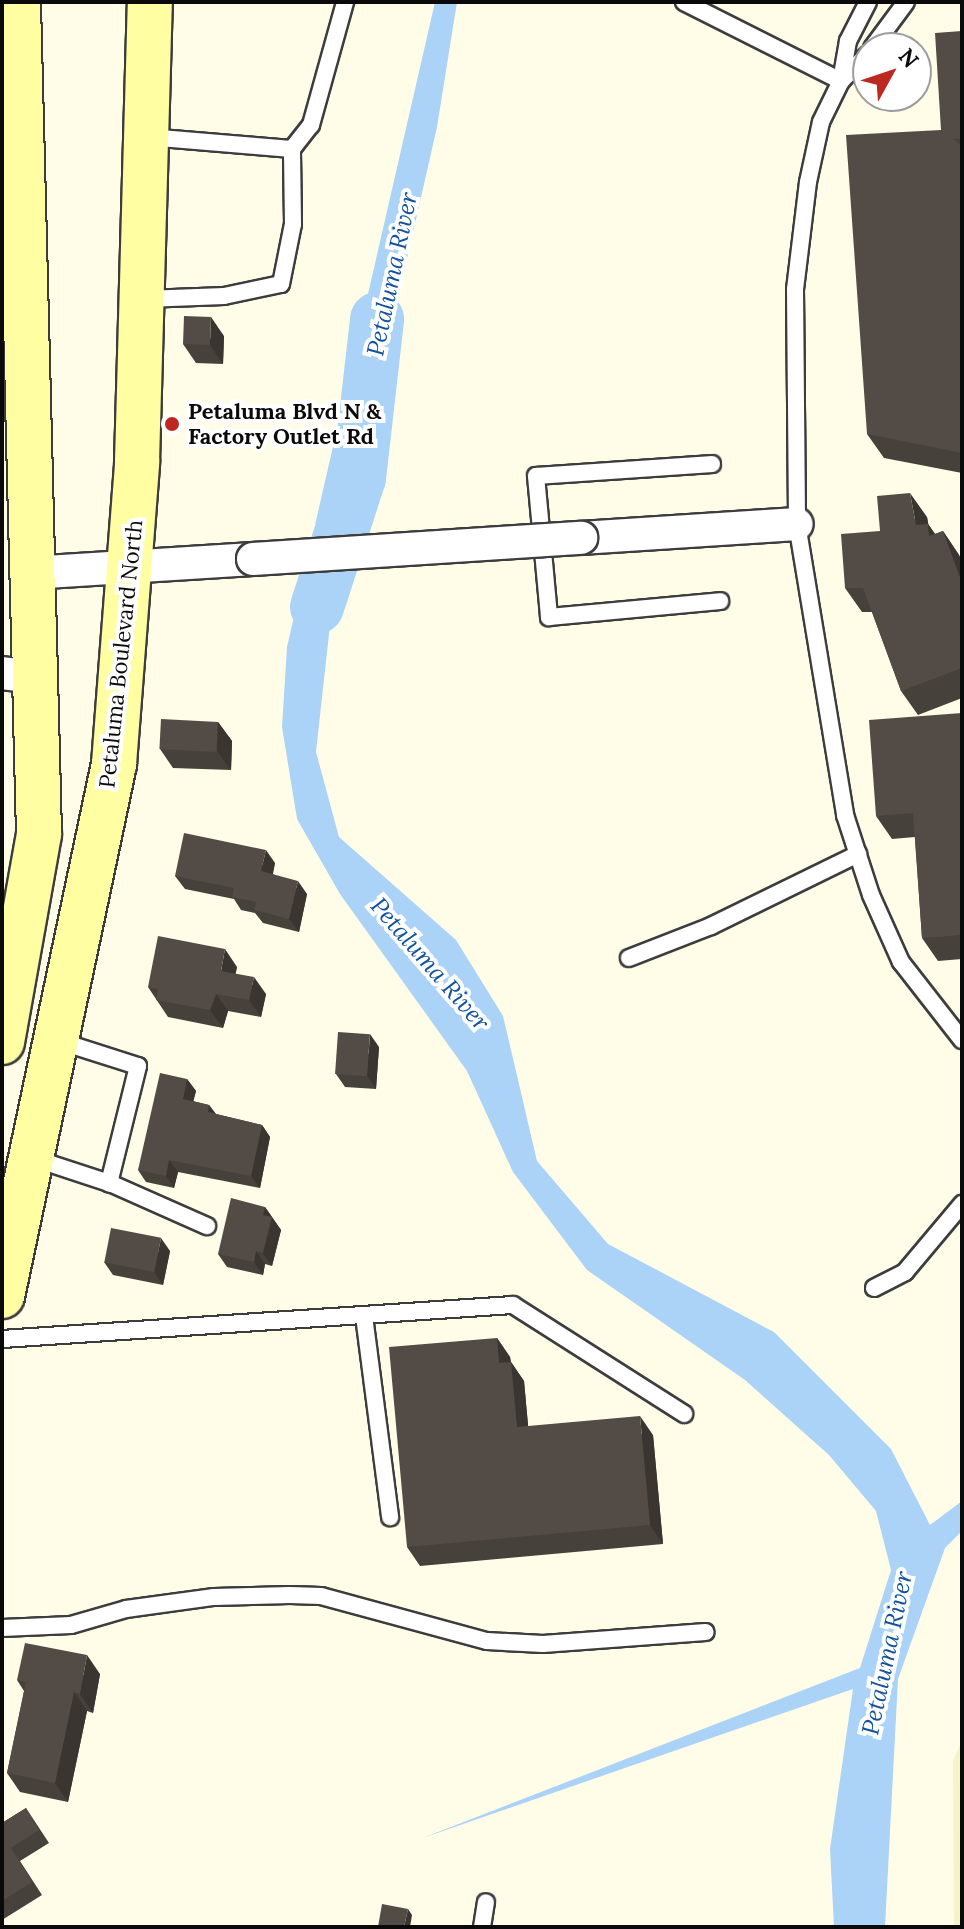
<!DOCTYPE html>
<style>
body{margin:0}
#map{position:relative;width:964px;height:1929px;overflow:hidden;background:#fffde7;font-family:Lora,serif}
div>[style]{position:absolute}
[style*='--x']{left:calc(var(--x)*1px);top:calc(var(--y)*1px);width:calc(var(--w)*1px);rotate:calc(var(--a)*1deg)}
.farmland>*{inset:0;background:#f4f4c7}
.water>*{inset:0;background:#abd3f7}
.pier>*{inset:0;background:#fffde7}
.river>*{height:54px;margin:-27px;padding:0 27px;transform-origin:27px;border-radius:27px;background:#abd3f7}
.roads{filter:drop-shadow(2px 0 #3d3d3d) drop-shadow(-2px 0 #3d3d3d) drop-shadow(0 2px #3d3d3d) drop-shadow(0 -2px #3d3d3d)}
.lane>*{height:16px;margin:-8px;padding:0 8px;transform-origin:8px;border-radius:8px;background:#fff}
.street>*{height:32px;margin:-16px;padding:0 16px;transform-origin:16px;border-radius:16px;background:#fff}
.secondary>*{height:44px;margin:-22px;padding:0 22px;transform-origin:22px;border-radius:22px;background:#fffea2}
.bridges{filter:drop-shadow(2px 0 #3d3d3d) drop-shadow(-2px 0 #3d3d3d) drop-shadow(0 2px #3d3d3d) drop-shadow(0 -2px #3d3d3d)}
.street-bridge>*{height:32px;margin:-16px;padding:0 16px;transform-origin:16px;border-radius:16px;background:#fff}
.wall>*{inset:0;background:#47413c}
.shaded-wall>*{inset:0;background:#3a3531}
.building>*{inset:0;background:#534c46;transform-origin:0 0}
.dots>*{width:22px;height:22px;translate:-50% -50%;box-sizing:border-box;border:4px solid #fff;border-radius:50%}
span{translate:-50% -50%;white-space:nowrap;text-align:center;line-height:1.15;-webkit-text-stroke:8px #fff;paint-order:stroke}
.poi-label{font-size:22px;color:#0a0a0a;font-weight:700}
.left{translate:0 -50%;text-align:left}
.street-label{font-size:22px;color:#0a0a0a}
.water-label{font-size:24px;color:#12529c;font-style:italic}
.frame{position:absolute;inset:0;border:4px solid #0a0a0a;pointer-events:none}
.north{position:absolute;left:852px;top:32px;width:80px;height:80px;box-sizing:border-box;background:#fff;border:2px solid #9d9d9d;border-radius:50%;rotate:50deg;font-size:22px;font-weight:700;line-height:32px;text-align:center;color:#0a0a0a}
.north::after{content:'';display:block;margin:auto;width:28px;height:36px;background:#bb2920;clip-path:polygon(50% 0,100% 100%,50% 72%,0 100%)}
</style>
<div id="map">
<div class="farmland">
<div style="clip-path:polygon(962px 1740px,962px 1927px,954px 1927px,953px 1761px)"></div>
</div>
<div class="water">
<div style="clip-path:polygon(435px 2px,457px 2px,437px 127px,397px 303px,348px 461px,316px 752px,339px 837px,456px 940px,503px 1016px,537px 1161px,608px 1244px,774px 1332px,891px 1449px,930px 1525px,962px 1501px,962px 1531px,945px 1548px,898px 1679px,885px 1927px,834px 1927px,830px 1849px,853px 1689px,420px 1839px,860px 1668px,891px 1570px,876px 1511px,829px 1455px,745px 1380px,587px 1270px,513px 1172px,467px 1071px,340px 894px,297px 819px,282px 727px,287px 647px)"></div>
</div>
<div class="pier">
<div style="clip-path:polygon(345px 521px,337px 598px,293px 602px,312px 524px)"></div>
</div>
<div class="river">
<div style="--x:317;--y:607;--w:136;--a:-72"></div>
<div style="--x:359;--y:478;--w:160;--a:-83.5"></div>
</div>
<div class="roads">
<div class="lane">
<div style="--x:684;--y:2;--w:176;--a:26.7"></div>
<div style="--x:868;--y:2;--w:44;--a:117.1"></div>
<div style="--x:848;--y:41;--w:41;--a:99.9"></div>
<div style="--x:841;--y:81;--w:46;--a:116"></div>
<div style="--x:821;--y:122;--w:61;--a:102.2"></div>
<div style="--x:808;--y:182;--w:108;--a:96.9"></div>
<div style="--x:795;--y:289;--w:235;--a:89.5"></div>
<div style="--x:797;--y:524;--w:295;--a:80.6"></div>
<div style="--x:845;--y:815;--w:84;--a:72"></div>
<div style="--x:871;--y:895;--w:73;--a:65.9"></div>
<div style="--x:901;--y:962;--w:99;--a:52"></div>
<div style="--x:872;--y:48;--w:57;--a:-53.5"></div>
<div style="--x:841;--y:81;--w:38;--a:-45"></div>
<div style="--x:148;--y:137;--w:144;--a:4.8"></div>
<div style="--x:292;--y:149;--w:31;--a:-52"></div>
<div style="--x:311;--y:125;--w:128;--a:-74.5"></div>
<div style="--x:145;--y:299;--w:79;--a:-2.2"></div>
<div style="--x:224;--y:296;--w:58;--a:-11.9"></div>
<div style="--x:281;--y:284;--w:61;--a:-78.7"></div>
<div style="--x:293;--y:224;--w:75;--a:-90.8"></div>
<div style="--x:712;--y:464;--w:176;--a:176.1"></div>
<div style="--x:536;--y:476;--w:142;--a:84.7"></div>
<div style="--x:549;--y:617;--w:172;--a:-5.3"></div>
<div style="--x:629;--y:958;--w:88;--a:-21.3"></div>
<div style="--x:711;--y:926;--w:164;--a:-26.1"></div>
<div style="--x:56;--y:1040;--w:86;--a:17.6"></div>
<div style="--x:138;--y:1066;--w:121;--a:103.9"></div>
<div style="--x:33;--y:1158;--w:83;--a:18.2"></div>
<div style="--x:112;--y:1184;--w:104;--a:23.9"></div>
<div style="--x:874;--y:1288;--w:35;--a:-27"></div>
<div style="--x:905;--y:1272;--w:89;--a:-50"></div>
<div style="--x:364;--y:1316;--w:203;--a:82.6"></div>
<div style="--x:2;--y:1339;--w:512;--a:-3.81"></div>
<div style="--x:513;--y:1305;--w:203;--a:32.5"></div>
<div style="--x:2;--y:1628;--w:69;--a:-2.5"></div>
<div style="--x:71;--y:1625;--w:57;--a:-16.2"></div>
<div style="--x:126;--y:1609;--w:89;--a:-7.8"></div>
<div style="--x:214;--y:1597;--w:76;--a:-1.5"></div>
<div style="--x:290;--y:1595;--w:31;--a:2"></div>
<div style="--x:321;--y:1596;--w:172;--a:15.2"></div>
<div style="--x:487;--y:1641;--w:56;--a:3.1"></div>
<div style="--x:543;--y:1644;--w:163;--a:-4.2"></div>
<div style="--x:482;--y:1927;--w:25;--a:-81"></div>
</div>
<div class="street">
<div style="--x:581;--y:538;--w:216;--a:-3.7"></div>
<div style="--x:30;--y:573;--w:223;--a:-3.6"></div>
<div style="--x:2;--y:673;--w:31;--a:7"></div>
</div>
<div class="secondary">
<div style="--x:2;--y:1042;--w:211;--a:-79.9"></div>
<div style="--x:39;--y:834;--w:832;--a:-91.45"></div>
<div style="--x:2;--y:1296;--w:544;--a:-78.11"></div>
<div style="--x:114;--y:764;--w:303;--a:-85.6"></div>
<div style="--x:137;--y:462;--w:460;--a:-88.4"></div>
</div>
</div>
<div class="bridges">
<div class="street-bridge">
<div style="--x:253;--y:559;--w:329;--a:-3.7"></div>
</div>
</div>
<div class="wall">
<div style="clip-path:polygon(962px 31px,962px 473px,884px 458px,867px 434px,941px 130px)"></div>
<div style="clip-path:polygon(224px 336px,223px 364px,196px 363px,183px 344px)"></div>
<div style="clip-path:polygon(927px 517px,928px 524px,935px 534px,943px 531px,959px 555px,962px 562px,962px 698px,918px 715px,901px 691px,872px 612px,862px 612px,845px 588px,880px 531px)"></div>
<div style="clip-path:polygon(962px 713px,962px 959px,938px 961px,922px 938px,915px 837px,892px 839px,876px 816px)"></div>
<div style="clip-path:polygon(218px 722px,232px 741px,231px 770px,173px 768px,160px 749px)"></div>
<div style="clip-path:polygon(275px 863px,273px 874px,307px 894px,299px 932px,263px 923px,255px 913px,241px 910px,234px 899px,185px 889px,175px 876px)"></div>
<div style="clip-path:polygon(237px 967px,235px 974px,266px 994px,261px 1017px,228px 1011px,223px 1028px,168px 1017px,148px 987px)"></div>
<div style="clip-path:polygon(379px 1047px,376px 1089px,345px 1087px,336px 1074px)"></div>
<div style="clip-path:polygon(187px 1079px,196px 1091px,193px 1101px,209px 1105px,216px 1114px,262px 1125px,270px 1137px,260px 1188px,178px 1172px,174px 1188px,146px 1182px,138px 1170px)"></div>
<div style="clip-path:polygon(265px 1207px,281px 1230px,272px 1266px,265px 1264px,263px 1275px,227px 1267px,218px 1254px)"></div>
<div style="clip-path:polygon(170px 1251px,163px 1285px,113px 1275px,104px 1262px)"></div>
<div style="clip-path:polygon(497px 1338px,510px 1357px,511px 1362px,524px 1381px,528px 1426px,653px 1435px,663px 1544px,420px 1566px,407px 1547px)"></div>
<div style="clip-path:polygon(100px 1674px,93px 1713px,87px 1711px,68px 1802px,20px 1792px,7px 1773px,24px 1691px,17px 1680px)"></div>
<div style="clip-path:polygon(26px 1808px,49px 1843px,20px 1861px,42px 1895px,2px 1920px,2px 1823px)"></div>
</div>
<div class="shaded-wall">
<div style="clip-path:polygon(211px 317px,224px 336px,223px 364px,210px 345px)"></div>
<div style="clip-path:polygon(910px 493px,927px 517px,929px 527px,928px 524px,945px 548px,916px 525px)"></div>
<div style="clip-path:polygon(943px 531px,959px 555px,962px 562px,962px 583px)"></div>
<div style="clip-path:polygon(218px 722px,232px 741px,231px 770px,217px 751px)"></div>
<div style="clip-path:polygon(266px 850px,275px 863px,270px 884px,261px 871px)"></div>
<div style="clip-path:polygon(298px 881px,307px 894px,299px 932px,289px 919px)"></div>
<div style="clip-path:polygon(225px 949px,237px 967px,233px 988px,221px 971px)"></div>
<div style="clip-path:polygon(254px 977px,266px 994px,261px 1017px,249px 1000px)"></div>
<div style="clip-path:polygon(216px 994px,228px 1011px,223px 1028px,210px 1010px)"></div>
<div style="clip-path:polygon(370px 1034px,379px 1047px,376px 1089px,367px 1076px)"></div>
<div style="clip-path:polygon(187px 1079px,196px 1091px,191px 1111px,183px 1099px)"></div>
<div style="clip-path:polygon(209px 1105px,218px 1117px,208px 1112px)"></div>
<div style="clip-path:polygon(262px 1125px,270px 1137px,260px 1188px,251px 1176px)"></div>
<div style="clip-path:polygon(169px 1160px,178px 1172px,174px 1188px,166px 1176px)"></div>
<div style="clip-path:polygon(265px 1207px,281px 1230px,272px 1266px,263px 1253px,263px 1215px)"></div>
<div style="clip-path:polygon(161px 1238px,170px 1251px,163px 1285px,154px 1272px)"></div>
<div style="clip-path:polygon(256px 1251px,265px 1264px,263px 1275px,254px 1262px)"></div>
<div style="clip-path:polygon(497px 1338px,510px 1357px,513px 1382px,499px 1363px)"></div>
<div style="clip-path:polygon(511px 1362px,524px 1381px,530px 1446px,517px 1427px)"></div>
<div style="clip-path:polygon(640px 1416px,653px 1435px,663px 1544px,650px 1525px)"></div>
<div style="clip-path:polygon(87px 1655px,100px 1674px,93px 1713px,80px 1694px)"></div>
<div style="clip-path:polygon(74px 1692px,87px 1711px,68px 1802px,55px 1783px)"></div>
<div style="clip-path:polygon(408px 1909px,412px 1915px,410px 1927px,404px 1927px)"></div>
</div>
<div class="building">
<div style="clip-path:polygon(962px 31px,962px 138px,953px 139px,960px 144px,962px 179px,962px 453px,867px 434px,846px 135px,941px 130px,935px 33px)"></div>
<div style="left:184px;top:316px;width:27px;height:28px;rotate:2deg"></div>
<div style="clip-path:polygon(910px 493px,916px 525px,928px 524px,929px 536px,943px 531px,962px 583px,962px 668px,901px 691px,863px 588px,845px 588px,841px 534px,880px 531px,877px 496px)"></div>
<div style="clip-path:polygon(962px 713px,962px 935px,922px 938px,913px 813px,876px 816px,869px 720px)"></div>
<div style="left:161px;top:719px;width:57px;height:30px;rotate:3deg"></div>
<div style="clip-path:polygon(184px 833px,266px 850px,261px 871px,298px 881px,289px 919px,254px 910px,256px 902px,232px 897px,234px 888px,175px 876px)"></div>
<div style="clip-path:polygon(158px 936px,225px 949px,221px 971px,254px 977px,249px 1000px,216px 994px,210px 1010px,156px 1000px,158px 989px,148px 987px)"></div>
<div style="left:338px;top:1032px;width:32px;height:42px;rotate:4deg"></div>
<div style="clip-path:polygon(160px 1073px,187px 1079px,183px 1099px,209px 1105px,208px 1112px,262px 1125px,251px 1176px,169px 1160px,166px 1176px,138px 1170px)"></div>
<div style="clip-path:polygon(231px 1198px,265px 1207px,263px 1215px,272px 1217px,263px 1253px,256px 1251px,254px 1262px,218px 1254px)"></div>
<div style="left:111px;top:1228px;width:51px;height:35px;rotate:11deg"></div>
<div style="clip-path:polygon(497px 1338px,499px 1363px,511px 1362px,517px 1427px,640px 1416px,650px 1525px,407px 1547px,389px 1347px)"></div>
<div style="clip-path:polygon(25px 1643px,87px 1655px,80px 1694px,74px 1692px,55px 1783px,7px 1773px,26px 1682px,17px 1680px)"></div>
<div style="clip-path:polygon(26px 1808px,39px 1830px,11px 1848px,32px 1882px,2px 1901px,2px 1823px)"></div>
<div style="clip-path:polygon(382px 1904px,408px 1909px,404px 1927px,378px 1927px)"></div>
</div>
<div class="dots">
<div style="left:172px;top:424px;background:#bb2920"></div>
</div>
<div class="poi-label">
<span class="left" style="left:188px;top:424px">Petaluma Blvd N &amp;<br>Factory Outlet Rd</span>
</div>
<div class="street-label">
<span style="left:121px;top:654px;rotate:-84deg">Petaluma Boulevard North</span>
</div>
<div class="water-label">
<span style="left:392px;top:274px;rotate:-78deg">Petaluma River</span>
<span style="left:430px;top:964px;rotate:49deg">Petaluma River</span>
<span style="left:887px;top:1653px;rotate:-78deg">Petaluma River</span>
</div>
<div class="frame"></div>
<div class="north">N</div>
</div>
